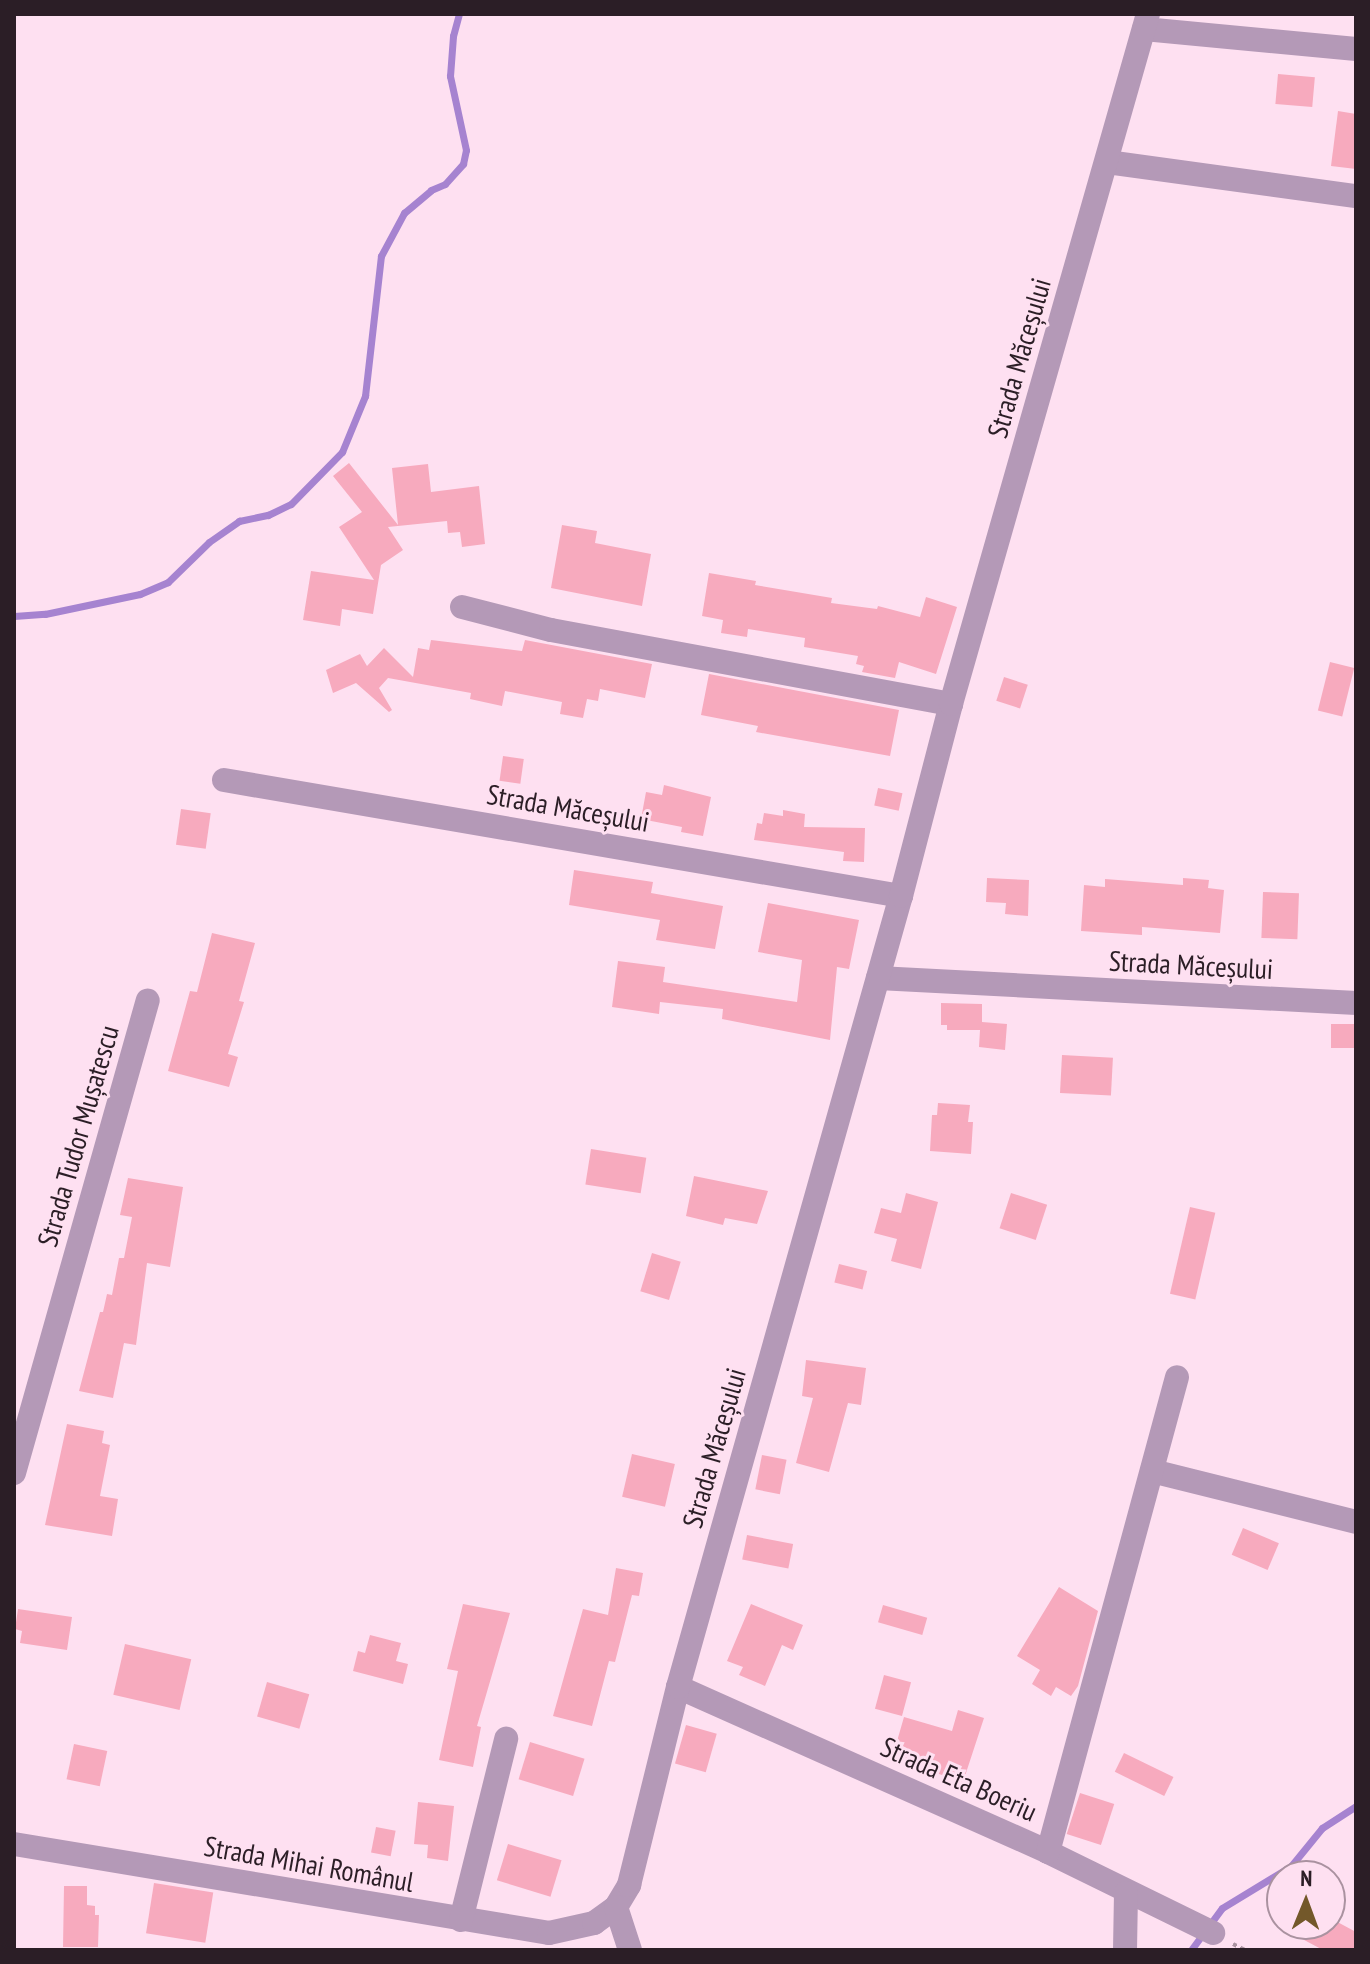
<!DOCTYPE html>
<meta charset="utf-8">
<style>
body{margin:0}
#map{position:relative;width:1370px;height:1964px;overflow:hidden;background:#fee0f1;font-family:"PT Sans Narrow",sans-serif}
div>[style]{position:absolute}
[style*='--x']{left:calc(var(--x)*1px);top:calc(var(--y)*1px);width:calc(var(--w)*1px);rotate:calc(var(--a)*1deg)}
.stream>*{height:7px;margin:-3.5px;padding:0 3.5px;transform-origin:3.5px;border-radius:3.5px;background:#a683d0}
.building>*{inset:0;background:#f7aabe;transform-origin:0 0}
.path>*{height:4px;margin-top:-2px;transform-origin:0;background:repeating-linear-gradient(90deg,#aa92a0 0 4px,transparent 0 8px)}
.minor>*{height:24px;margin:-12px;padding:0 12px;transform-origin:12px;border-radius:12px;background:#b499b7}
span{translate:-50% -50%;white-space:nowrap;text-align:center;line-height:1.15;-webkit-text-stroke:6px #fee0f1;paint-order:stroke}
.street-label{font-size:28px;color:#2b1e26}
.frame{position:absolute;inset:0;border:16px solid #2b1e26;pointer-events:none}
.north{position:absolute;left:1266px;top:1860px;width:80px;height:80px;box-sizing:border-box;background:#fee0f1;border:2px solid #aa92a0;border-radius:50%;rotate:1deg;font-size:22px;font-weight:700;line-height:32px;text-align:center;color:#2b1e26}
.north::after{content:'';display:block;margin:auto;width:28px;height:36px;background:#73582a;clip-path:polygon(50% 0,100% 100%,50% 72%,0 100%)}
</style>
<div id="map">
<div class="stream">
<div style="--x:14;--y:616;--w:31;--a:-4"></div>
<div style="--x:45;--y:614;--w:97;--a:-11.9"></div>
<div style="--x:140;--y:594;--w:30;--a:-23"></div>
<div style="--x:168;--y:582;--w:57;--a:-44.3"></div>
<div style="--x:209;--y:542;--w:37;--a:-35"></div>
<div style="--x:239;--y:521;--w:30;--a:-12"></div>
<div style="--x:268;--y:515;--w:25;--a:-26"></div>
<div style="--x:291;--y:504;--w:73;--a:-45.6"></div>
<div style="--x:342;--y:452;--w:61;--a:-67.7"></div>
<div style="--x:365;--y:396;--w:141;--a:-83.5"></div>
<div style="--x:381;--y:256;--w:49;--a:-61.9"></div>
<div style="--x:404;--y:213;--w:35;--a:-40"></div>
<div style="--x:431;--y:190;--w:15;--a:-23"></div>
<div style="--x:445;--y:184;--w:27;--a:-48"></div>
<div style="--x:463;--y:164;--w:14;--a:-78"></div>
<div style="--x:466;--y:150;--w:76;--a:-102.2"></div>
<div style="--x:450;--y:76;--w:40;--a:-85.7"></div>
<div style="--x:453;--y:36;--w:23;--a:-75"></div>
<div style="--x:1191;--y:1950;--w:52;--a:-53.6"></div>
<div style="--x:1222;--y:1908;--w:81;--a:-31.3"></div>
<div style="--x:1291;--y:1866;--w:49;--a:-50.8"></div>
<div style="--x:1322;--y:1828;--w:40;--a:-32.9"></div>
</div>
<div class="building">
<div style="left:1278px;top:74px;width:37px;height:30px;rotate:5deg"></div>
<div style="clip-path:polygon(1338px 111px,1356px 114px,1356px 169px,1331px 166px)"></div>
<div style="clip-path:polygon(349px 463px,398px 525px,392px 468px,428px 464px,431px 492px,479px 486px,485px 544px,462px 547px,460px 532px,448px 533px,447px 521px,388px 527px,403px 550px,381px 565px,373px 614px,342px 609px,340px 626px,303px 620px,311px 571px,374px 580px,339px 527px,362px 512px,333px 476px)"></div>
<div style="clip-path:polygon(562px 525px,597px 531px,595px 543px,651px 554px,642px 606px,551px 588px)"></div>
<div style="clip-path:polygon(709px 573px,756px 581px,755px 585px,832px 598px,831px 603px,877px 609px,878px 606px,920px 617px,926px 597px,957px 607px,936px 674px,899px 662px,895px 678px,862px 672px,864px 666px,856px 664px,858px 656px,804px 647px,805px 638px,748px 629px,747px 637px,721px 633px,723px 620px,702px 616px)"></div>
<div style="clip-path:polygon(431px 640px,522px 651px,525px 640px,652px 664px,645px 698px,600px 689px,598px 701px,587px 699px,583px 718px,560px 714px,562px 702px,505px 691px,502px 706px,470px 699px,471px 693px,388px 678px,379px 688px,392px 710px,389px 712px,356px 683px,333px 693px,326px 670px,360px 654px,367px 666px,384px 648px,413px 677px,418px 648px,429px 650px)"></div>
<div style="left:1330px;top:662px;width:25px;height:50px;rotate:14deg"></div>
<div style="clip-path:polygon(709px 674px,899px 710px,890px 756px,756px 732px,758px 726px,701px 715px)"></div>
<div style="left:1004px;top:677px;width:25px;height:25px;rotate:18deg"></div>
<div style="left:503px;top:756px;width:21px;height:25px;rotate:8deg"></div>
<div style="clip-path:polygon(664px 785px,711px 797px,703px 836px,681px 832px,682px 827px,641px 819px,646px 792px,662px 795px)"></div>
<div style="left:878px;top:788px;width:25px;height:18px;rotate:12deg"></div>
<div style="left:181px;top:809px;width:30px;height:36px;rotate:8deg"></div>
<div style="clip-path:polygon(783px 810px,805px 814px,804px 827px,865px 828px,864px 862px,843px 861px,844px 852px,754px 840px,757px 823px,762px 824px,764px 813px,783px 816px)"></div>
<div style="clip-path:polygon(574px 870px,653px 882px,651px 893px,723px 906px,715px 949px,656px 940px,660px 920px,569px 905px)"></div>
<div style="clip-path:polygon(987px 878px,1029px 880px,1028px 916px,1005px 914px,1006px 903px,986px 902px)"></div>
<div style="clip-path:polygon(1183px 878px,1209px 880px,1208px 888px,1224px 890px,1220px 933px,1142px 927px,1142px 935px,1081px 931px,1084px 885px,1105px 887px,1105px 879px,1183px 885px)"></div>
<div style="left:1263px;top:892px;width:36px;height:46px;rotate:2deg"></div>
<div style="clip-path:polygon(768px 903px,859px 920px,849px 969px,837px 967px,830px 1040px,722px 1019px,723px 1009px,660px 1002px,659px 1014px,612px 1007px,618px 961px,665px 967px,663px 982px,797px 1002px,802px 960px,758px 952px)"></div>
<div style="clip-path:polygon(212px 933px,255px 943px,239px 1001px,244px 1002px,228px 1054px,238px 1057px,229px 1087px,168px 1071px,190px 991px,197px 992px)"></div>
<div style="clip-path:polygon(941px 1003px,982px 1004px,982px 1022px,1007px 1024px,1005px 1050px,979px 1047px,980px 1030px,947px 1030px,947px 1025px,941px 1025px)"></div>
<div style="left:1331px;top:1024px;width:25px;height:24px"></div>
<div style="left:1062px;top:1055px;width:51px;height:38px;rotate:3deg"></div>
<div style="clip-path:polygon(938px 1103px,970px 1105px,968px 1122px,973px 1122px,971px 1154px,930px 1151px,932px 1115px,937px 1115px)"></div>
<div style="left:591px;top:1149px;width:56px;height:36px;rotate:9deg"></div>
<div style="clip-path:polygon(694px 1176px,768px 1191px,757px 1224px,725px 1218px,723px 1225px,686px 1216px)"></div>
<div style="clip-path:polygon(128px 1178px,183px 1187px,170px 1267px,147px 1263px,136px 1345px,124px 1343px,113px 1398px,79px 1391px,100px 1312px,103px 1312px,107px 1294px,112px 1295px,119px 1258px,124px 1258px,132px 1217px,120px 1215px)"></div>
<div style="clip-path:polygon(906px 1193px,938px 1202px,921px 1269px,891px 1261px,897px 1239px,874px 1233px,881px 1208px,901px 1213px)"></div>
<div style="left:1011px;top:1193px;width:38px;height:37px;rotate:18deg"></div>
<div style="left:1190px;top:1207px;width:26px;height:89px;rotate:13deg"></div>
<div style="left:652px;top:1253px;width:30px;height:40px;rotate:17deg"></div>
<div style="left:839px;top:1264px;width:29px;height:19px;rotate:14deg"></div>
<div style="clip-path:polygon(806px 1360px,866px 1368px,861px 1405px,848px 1403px,829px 1472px,796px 1463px,813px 1398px,802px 1396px)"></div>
<div style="clip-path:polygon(67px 1424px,104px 1431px,102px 1443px,110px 1445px,100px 1496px,118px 1499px,112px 1536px,45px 1525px)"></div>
<div style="left:632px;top:1454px;width:44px;height:44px;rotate:13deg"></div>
<div style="left:762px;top:1455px;width:25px;height:35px;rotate:11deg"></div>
<div style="left:1243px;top:1528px;width:39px;height:29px;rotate:23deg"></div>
<div style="left:747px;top:1535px;width:47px;height:25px;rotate:11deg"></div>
<div style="clip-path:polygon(616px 1568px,643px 1573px,639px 1596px,632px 1595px,615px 1662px,609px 1661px,592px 1726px,553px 1716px,583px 1609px,608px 1615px)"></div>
<div style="clip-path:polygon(1059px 1587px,1098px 1611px,1078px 1686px,1071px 1696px,1056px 1687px,1051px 1696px,1032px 1684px,1040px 1670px,1017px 1656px)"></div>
<div style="clip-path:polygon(463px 1604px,510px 1613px,477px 1726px,481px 1727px,473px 1767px,439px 1760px,458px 1671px,447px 1669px)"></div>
<div style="clip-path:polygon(751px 1604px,803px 1625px,793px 1650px,782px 1645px,765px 1686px,739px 1675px,743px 1667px,727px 1661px)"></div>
<div style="left:883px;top:1605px;width:46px;height:18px;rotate:16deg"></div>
<div style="clip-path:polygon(18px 1609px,72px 1617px,67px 1650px,20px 1643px,22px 1631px,15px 1629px)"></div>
<div style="clip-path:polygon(370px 1635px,401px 1643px,396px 1661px,408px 1664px,403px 1684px,353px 1671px,358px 1651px,365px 1653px)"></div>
<div style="left:125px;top:1644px;width:68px;height:52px;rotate:13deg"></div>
<div style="left:884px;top:1675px;width:28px;height:35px;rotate:15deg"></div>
<div style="left:267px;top:1682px;width:44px;height:36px;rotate:16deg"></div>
<div style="clip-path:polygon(958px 1710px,984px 1718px,963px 1782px,936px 1773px,937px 1768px,893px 1755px,904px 1717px,952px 1731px)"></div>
<div style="left:686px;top:1725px;width:32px;height:40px;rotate:16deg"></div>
<div style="left:530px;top:1742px;width:57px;height:39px;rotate:17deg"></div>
<div style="left:74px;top:1744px;width:34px;height:36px;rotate:12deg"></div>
<div style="left:1124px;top:1753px;width:55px;height:21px;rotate:26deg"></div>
<div style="left:1080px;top:1793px;width:36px;height:43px;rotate:18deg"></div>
<div style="clip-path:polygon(418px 1802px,454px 1806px,448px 1861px,427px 1858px,428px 1845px,414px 1844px)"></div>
<div style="left:376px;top:1827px;width:20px;height:26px;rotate:11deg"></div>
<div style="left:508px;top:1844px;width:56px;height:38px;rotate:17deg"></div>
<div style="left:154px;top:1883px;width:60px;height:51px;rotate:9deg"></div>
<div style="clip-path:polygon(64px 1886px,87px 1886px,87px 1905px,95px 1906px,95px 1915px,99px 1915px,98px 1947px,63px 1947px)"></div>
<div style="clip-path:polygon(1330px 1918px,1356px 1932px,1356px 1950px,1323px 1950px,1274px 1924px,1330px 1924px)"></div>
</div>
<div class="path">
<div style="--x:1233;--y:1944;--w:13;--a:27"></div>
</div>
<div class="minor">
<div style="--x:1144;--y:29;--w:213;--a:5.4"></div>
<div style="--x:1107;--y:162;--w:251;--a:7.8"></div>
<div style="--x:462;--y:607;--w:92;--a:14.5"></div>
<div style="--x:551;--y:630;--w:407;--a:10.5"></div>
<div style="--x:224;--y:780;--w:687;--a:9.72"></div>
<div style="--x:878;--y:978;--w:479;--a:3"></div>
<div style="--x:1152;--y:1471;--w:210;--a:14"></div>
<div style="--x:14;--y:1473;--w:491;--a:-74.2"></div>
<div style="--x:678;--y:1687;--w:405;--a:24"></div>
<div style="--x:1048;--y:1852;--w:184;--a:26.1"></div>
<div style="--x:14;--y:1844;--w:542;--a:9.44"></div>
<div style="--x:549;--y:1933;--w:46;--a:-12.5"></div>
<div style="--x:594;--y:1923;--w:27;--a:-36"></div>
<div style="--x:616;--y:1907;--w:26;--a:-59"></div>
<div style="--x:629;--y:1885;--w:204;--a:-76.1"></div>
<div style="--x:678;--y:1687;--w:822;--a:-74.26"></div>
<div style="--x:901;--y:896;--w:198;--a:-75.4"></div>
<div style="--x:951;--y:704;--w:718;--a:-74.07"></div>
<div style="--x:1048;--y:1852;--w:492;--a:-74.8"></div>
<div style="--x:616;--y:1907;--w:45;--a:72"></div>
<div style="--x:461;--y:1920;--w:187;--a:-76"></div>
<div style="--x:1125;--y:1950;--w:57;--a:-89"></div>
</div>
<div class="street-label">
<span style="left:1019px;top:358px;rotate:-74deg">Strada Măceșului</span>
<span style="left:568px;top:808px;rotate:10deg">Strada Măceșului</span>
<span style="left:1191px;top:965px;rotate:3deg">Strada Măceșului</span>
<span style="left:78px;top:1136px;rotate:-74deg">Strada Tudor Mușatescu</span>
<span style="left:714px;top:1448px;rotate:-74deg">Strada Măceșului</span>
<span style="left:959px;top:1779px;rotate:24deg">Strada Eta Boeriu</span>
<span style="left:309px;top:1864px;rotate:10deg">Strada Mihai Românul</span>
</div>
<div class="frame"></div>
<div class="north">N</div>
</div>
